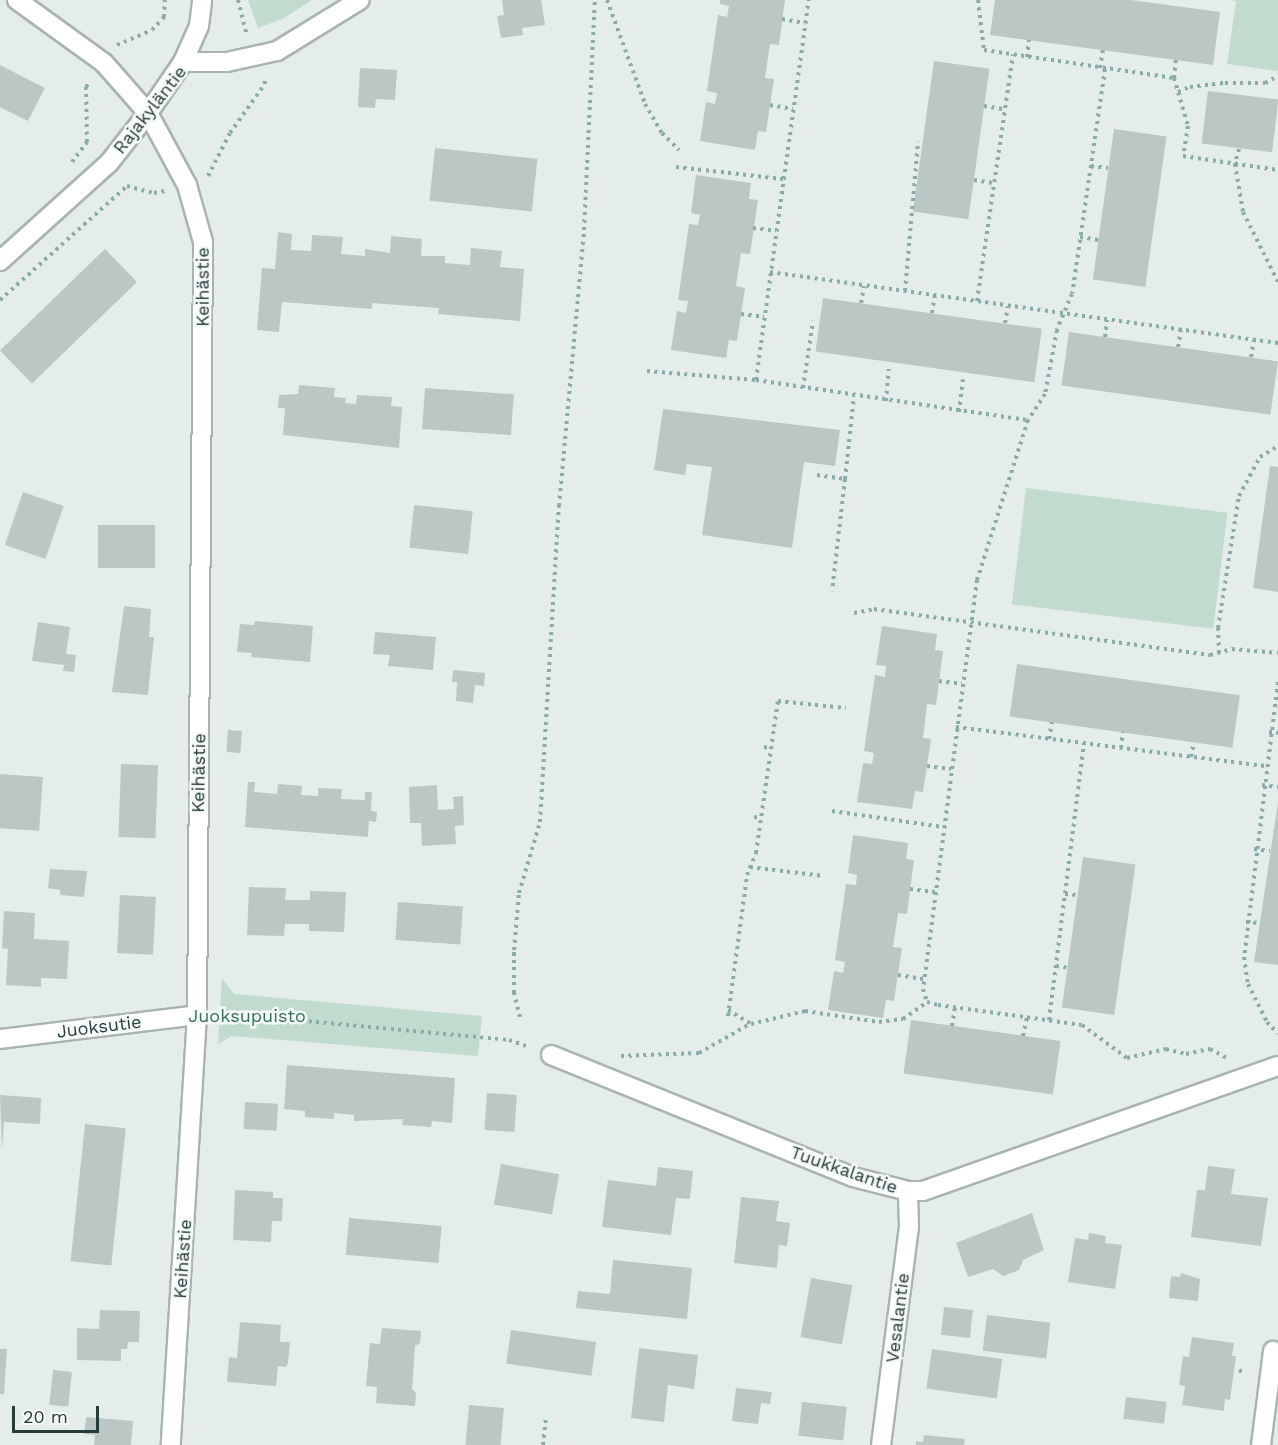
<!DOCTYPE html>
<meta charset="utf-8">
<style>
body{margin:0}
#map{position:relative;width:1278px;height:1445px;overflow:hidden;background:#e5edeb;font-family:"Work Sans",sans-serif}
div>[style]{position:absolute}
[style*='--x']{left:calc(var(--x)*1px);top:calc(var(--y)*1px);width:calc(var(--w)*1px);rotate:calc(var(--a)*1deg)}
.green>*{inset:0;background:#c1dbcf;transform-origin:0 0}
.building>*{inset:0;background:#bbc7c5;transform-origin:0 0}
.path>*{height:4px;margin-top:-2px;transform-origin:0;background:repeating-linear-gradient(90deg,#89acab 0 3px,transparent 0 7.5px)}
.roads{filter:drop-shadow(2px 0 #a8b4b3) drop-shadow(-2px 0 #a8b4b3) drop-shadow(0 2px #a8b4b3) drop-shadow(0 -2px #a8b4b3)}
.street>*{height:18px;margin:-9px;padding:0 9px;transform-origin:9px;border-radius:9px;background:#fff}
.secondary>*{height:18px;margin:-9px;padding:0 9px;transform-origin:9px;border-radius:9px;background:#fff}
span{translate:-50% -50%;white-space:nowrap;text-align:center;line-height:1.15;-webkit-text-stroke:5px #f5f9f8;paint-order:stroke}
.street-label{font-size:18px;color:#263c3c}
.park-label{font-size:18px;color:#356f5b}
.scale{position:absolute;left:12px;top:1406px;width:87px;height:27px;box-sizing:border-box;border:3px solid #263c3c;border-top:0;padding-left:8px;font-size:18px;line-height:21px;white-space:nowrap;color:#263c3c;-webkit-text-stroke:4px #f5f9f8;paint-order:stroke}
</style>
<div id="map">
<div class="green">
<div style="clip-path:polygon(248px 0,312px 0,284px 18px,258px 28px)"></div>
<div style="clip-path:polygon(1229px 0,1278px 0,1278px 71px,1227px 64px,1236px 1px)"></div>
<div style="left:1026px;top:488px;width:203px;height:117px;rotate:7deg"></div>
<div style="clip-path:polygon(222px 978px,234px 994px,482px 1016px,478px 1056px,232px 1036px,218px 1044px)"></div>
</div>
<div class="building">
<div style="clip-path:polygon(502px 0,541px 0,545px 25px,522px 28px,523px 35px,501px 38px,497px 16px,504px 15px)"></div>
<div style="clip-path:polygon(720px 0,785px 0,779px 45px,770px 44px,765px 78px,774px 79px,766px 132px,758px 131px,755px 150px,700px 141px,706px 102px,715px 104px,717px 93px,707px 91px,718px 15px,727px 17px,729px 6px,720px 4px)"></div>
<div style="clip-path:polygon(995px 0,1131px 0,1220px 12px,1213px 65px,990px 35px)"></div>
<div style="left:934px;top:61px;width:56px;height:152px;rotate:8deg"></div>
<div style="clip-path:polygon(0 65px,45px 88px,28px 121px,0 107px)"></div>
<div style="clip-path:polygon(360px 68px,397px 70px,395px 100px,376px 99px,375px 108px,358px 107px)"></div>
<div style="left:1208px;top:91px;width:71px;height:53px;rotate:7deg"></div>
<div style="left:1114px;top:129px;width:53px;height:152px;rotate:8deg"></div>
<div style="left:435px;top:148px;width:103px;height:53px;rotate:6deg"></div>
<div style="clip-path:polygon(696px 175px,751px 183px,749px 199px,758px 200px,750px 254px,741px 253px,736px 286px,745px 288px,737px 341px,729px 340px,726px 358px,671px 350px,677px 311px,686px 313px,688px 301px,678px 300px,689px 224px,698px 225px,700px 215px,691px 213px)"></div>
<div style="clip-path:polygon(278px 232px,292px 234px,291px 250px,311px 251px,312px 235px,343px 237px,341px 254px,365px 256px,365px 249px,390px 253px,391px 236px,422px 239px,421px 256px,445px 256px,445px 263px,470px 265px,471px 248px,502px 251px,500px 267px,524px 269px,520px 321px,438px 314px,439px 308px,372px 303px,372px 309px,282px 302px,279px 332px,257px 330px,262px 268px,275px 269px)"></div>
<div style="left:105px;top:249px;width:46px;height:146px;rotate:46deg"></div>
<div style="left:823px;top:298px;width:221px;height:54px;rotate:8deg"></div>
<div style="left:1069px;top:332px;width:211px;height:54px;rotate:8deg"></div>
<div style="clip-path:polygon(299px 385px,335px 388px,334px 397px,346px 398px,345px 403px,356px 404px,357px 395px,392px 397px,391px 406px,402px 407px,399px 448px,283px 435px,285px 408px,278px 408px,279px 395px,298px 394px)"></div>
<div style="left:425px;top:388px;width:89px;height:41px;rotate:4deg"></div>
<div style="clip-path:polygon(663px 409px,840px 430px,835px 466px,804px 462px,792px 548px,702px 535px,712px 467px,687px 464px,685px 475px,654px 470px)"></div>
<div style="clip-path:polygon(1270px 466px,1278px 467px,1278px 592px,1253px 588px)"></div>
<div style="left:23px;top:492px;width:43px;height:56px;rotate:19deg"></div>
<div style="left:414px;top:505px;width:59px;height:43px;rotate:6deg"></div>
<div style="left:98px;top:525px;width:57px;height:43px"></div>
<div style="clip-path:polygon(124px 606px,151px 609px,149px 637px,154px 637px,148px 695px,112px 692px)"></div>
<div style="clip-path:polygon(255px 621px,313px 626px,310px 662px,251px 657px,252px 653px,237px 652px,240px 624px,254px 625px)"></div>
<div style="clip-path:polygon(38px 622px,70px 627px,66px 654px,76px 655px,74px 672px,63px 671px,64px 665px,32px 661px)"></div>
<div style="clip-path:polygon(882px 626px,937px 634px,935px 650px,943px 651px,936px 705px,927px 704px,923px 738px,931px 739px,923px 792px,915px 791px,912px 809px,857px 802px,863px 763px,872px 764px,874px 753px,864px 751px,875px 675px,885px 677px,886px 666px,876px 665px)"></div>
<div style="clip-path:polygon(375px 632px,436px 637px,433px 670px,388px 666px,390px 655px,373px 654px)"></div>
<div style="left:1017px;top:664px;width:225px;height:53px;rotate:8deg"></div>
<div style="clip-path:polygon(453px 670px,485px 673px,484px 686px,475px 685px,473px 703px,456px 701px,457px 682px,452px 682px)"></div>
<div style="left:228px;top:730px;width:14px;height:22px;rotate:4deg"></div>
<div style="left:121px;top:764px;width:37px;height:73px;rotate:2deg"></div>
<div style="left:0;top:774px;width:43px;height:54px;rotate:4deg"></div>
<div style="clip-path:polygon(248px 782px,255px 782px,254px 792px,277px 794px,278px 784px,302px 786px,301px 795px,318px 796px,318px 788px,342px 789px,341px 799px,365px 800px,365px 792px,372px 792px,371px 811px,377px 812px,376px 822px,369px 821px,368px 837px,245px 827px)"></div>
<div style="clip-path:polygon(437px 785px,438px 810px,454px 809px,453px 797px,463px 796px,464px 825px,455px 826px,456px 844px,422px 846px,421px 823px,410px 823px,409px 787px)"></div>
<div style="clip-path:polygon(1278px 802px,1278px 965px,1254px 962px)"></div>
<div style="clip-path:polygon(853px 835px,908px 843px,906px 859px,914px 860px,907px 914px,898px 913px,893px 947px,902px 948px,894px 1001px,886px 1000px,883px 1018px,828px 1010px,834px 971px,843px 973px,845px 962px,835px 960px,846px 884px,856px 885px,857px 875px,848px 873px)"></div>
<div style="left:1083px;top:857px;width:53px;height:152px;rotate:8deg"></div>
<div style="clip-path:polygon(50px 869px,87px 871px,84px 897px,60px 895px,60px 890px,48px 888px)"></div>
<div style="clip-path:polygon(249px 887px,286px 888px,285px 900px,310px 900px,310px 891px,346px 892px,344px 932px,309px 931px,309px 924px,285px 924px,284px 936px,247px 935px)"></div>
<div style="left:120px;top:895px;width:36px;height:58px;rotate:3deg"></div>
<div style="left:398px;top:902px;width:65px;height:38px;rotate:4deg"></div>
<div style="clip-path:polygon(4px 911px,35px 913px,34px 939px,69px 941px,67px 979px,41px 978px,41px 987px,6px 985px,8px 949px,2px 948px)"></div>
<div style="left:911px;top:1020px;width:151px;height:54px;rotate:8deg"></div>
<div style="clip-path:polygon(287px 1065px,455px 1078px,452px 1123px,432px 1121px,431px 1127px,402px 1125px,403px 1119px,354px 1121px,354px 1115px,334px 1113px,334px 1119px,305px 1117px,305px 1111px,284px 1109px)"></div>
<div style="left:487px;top:1093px;width:30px;height:37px;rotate:4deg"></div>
<div style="clip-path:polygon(0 1095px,41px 1098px,40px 1124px,4px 1122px,2px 1150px)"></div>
<div style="left:245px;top:1102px;width:33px;height:27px;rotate:3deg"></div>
<div style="left:85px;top:1124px;width:41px;height:138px;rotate:6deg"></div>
<div style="left:501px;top:1164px;width:59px;height:41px;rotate:10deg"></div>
<div style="clip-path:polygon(1208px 1166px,1235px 1169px,1231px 1194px,1268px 1198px,1261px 1246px,1191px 1237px,1197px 1190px,1205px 1190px)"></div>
<div style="clip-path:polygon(658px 1167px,693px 1171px,690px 1199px,676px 1198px,671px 1235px,602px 1227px,608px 1180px,656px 1186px)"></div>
<div style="clip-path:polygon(235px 1190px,273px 1192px,273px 1198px,283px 1198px,282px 1221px,272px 1221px,271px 1242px,233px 1240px)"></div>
<div style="clip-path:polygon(741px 1197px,779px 1201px,776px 1221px,790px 1223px,787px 1246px,779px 1245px,777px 1268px,734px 1263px)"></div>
<div style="clip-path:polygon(1032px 1213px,1044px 1250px,1023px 1260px,1019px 1270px,1003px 1276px,993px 1269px,968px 1277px,956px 1243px)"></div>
<div style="left:349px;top:1218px;width:93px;height:37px;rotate:5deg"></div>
<div style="clip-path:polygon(1089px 1233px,1106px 1236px,1105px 1243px,1122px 1245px,1115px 1289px,1068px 1282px,1075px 1238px,1088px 1240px)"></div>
<div style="clip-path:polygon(613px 1260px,692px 1268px,687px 1319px,576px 1308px,578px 1291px,610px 1294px)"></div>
<div style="clip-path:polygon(1181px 1273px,1200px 1279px,1198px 1301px,1169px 1298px,1171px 1276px,1180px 1277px)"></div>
<div style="left:811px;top:1278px;width:42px;height:60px;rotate:10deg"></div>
<div style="left:944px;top:1307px;width:29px;height:28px;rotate:6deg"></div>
<div style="clip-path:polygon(100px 1310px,140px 1311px,139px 1342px,128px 1342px,127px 1349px,121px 1349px,121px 1361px,77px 1360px,77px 1328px,99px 1329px)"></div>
<div style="left:987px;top:1315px;width:64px;height:36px;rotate:7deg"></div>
<div style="clip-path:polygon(240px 1322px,281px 1325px,280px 1342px,290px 1342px,288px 1363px,286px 1367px,278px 1366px,276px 1386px,227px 1382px,229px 1357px,237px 1358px)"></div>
<div style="clip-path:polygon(382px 1328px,421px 1331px,420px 1343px,415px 1346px,412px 1389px,416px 1393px,415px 1406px,376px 1403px,377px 1387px,366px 1386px,370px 1343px,380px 1344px)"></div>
<div style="left:511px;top:1330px;width:86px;height:34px;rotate:8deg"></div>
<div style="clip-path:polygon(1192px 1337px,1234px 1343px,1232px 1356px,1236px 1356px,1230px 1400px,1225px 1399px,1224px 1411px,1182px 1405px,1185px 1386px,1179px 1385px,1183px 1356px,1189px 1357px)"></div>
<div style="clip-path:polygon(639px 1348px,698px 1355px,694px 1389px,668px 1385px,664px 1422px,631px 1418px)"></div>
<div style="clip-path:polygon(0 1349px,7px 1349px,4px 1394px,0 1394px)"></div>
<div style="left:932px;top:1349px;width:71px;height:40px;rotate:8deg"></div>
<div style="left:53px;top:1370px;width:19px;height:35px;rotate:6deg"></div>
<div style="clip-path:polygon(736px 1388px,772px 1392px,770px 1404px,761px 1403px,758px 1424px,732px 1421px)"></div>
<div style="left:1126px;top:1397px;width:41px;height:22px;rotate:7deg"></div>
<div style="left:802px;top:1402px;width:45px;height:34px;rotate:6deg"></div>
<div style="left:469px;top:1405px;width:35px;height:40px;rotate:5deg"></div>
<div style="clip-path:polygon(86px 1417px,133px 1421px,131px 1445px,94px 1445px,95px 1435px,84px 1434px)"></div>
<div style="clip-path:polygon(924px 1435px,965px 1439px,964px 1445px,916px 1445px,916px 1441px,923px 1442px)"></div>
</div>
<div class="path">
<div style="--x:238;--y:0;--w:36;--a:76"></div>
<div style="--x:607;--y:0;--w:111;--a:69.9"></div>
<div style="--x:645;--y:104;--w:34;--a:60"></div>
<div style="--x:662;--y:133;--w:24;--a:45"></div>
<div style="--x:978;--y:0;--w:50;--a:83.2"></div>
<div style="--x:984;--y:50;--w:192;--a:8.4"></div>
<div style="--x:1174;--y:78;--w:50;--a:73.7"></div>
<div style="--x:1188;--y:126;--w:30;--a:99"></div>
<div style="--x:1183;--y:156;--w:96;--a:8.4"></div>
<div style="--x:782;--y:19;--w:23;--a:10"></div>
<div style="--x:117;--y:45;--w:38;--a:-23"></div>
<div style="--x:152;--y:30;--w:18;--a:-47"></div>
<div style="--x:164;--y:17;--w:17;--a:-87"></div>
<div style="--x:1027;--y:57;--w:17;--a:-83"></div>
<div style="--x:1100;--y:68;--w:18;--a:-81"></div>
<div style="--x:1105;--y:69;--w:227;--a:98.3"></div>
<div style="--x:1072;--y:294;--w:39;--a:113"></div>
<div style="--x:1057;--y:330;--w:65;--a:100.6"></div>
<div style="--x:1045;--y:394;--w:31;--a:123"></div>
<div style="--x:1028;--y:420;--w:168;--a:107.7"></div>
<div style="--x:977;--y:580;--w:413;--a:97.5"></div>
<div style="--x:923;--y:989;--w:14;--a:73"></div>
<div style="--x:927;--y:1002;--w:11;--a:15"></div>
<div style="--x:938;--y:1005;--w:145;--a:7.9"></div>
<div style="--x:1082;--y:1025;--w:56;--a:36.3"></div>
<div style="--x:1127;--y:1058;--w:40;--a:-13"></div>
<div style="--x:1166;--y:1049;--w:21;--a:14"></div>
<div style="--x:1186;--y:1054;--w:25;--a:-12"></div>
<div style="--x:1210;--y:1049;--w:19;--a:28"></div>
<div style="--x:1174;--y:78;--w:18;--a:-84"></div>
<div style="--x:1178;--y:92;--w:13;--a:-23"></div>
<div style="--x:1190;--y:87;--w:35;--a:-7"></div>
<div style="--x:1225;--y:83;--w:40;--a:0"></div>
<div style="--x:1265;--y:83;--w:15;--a:-28"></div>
<div style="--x:770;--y:105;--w:23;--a:10"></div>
<div style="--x:984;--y:106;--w:19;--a:9"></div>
<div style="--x:1239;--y:149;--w:16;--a:105"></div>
<div style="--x:1235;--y:164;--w:49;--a:80.5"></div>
<div style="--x:1243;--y:212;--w:78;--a:63.4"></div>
<div style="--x:72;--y:162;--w:25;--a:-53"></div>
<div style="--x:87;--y:142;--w:55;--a:-91"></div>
<div style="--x:86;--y:87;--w:5;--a:-53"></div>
<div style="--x:1091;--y:166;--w:17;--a:7"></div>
<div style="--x:676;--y:167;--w:108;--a:6.4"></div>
<div style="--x:208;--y:176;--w:48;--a:-62.9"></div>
<div style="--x:230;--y:133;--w:60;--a:-54.5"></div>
<div style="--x:265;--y:84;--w:7;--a:-98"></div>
<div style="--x:974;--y:180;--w:18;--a:9"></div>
<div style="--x:753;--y:228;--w:23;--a:7"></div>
<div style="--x:1080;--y:237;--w:19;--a:9"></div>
<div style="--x:770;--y:272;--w:513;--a:7.96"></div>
<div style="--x:905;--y:291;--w:150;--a:-85"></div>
<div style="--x:0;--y:300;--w:171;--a:-41.9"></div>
<div style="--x:127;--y:186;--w:28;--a:15"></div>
<div style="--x:154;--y:193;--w:11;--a:-10"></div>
<div style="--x:977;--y:301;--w:249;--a:-81.7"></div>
<div style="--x:861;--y:303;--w:17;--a:-80"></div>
<div style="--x:932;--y:313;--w:18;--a:-81"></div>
<div style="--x:741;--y:314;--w:23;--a:7"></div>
<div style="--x:1005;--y:323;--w:17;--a:-80"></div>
<div style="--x:1105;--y:337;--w:17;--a:-83"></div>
<div style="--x:1178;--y:347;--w:17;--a:-80"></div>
<div style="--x:1251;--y:357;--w:17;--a:-80"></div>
<div style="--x:647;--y:371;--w:109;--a:4.7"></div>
<div style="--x:756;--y:380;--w:275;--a:8.4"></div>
<div style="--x:756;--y:380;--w:384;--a:-82.1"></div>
<div style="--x:803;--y:388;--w:68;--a:-81.5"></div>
<div style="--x:886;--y:401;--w:32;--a:-85"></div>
<div style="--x:959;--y:412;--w:33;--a:-83"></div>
<div style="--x:817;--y:475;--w:28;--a:8"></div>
<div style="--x:845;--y:479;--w:113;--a:96.6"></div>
<div style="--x:845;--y:479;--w:83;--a:-83.8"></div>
<div style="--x:854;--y:613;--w:20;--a:-11"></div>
<div style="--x:874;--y:609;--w:339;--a:7.8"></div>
<div style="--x:1210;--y:655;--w:23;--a:-15"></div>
<div style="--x:1232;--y:649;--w:46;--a:5"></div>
<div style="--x:1219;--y:653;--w:25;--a:-92"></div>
<div style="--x:1218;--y:628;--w:134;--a:-81"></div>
<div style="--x:1239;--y:496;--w:44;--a:-61.7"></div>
<div style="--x:1260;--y:457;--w:21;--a:-31"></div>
<div style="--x:939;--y:681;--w:23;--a:7"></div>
<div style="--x:1278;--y:682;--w:277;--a:97"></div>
<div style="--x:1244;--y:957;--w:27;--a:82"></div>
<div style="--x:1248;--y:984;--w:42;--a:63.4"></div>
<div style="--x:1267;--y:1022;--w:16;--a:47"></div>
<div style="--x:956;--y:727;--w:311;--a:7.2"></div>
<div style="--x:1269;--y:732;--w:9;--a:6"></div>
<div style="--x:1049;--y:739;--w:17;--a:-80"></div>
<div style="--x:764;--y:747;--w:8;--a:7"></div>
<div style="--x:1121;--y:748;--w:16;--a:-83"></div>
<div style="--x:1191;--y:757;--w:15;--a:-79"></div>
<div style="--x:927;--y:766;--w:24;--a:7"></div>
<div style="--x:1262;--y:785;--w:16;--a:7"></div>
<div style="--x:832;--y:811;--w:112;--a:8.2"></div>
<div style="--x:754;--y:817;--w:7;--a:8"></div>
<div style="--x:1254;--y:849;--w:16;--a:7"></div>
<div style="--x:750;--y:867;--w:74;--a:7"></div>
<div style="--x:910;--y:889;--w:25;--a:7"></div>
<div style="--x:1065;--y:894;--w:12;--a:5"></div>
<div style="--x:1246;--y:922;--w:13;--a:4"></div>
<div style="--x:1056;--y:966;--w:12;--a:9"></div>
<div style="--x:898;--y:975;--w:26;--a:9"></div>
<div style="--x:728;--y:1010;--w:27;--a:31"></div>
<div style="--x:751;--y:1024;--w:56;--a:-13.5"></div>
<div style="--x:805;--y:1011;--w:75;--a:8.5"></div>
<div style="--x:879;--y:1022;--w:24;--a:-7"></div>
<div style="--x:903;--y:1019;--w:29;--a:-35"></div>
<div style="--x:219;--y:1013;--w:291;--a:5.3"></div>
<div style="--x:509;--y:1040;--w:21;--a:19"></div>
<div style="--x:728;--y:1016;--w:142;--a:-82.3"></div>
<div style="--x:747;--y:875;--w:24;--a:-68"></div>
<div style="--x:756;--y:853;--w:154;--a:-81.8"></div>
<div style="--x:778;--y:701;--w:68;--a:5.9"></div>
<div style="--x:520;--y:1017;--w:25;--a:-104"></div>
<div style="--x:514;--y:993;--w:43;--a:-90"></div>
<div style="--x:514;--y:950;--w:57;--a:-85"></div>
<div style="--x:519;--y:893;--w:74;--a:-73.5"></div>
<div style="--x:540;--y:822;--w:317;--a:-86.6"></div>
<div style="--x:559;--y:506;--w:277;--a:-84.8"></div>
<div style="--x:584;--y:230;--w:230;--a:-87.3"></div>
<div style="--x:1049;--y:1020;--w:279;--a:-82.8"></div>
<div style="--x:952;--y:1026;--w:19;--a:-81"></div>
<div style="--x:1023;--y:1036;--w:19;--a:-78"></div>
<div style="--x:621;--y:1056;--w:78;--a:-2.2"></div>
<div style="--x:699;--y:1053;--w:59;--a:-29.6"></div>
<div style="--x:1239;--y:1370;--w:7;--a:34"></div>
<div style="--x:543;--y:1445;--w:28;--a:-84"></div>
</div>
<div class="roads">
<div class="street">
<div style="--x:17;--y:0;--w:107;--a:35.9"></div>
<div style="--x:104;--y:63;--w:67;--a:48.7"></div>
<div style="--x:148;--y:113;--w:82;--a:61.6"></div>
<div style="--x:187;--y:185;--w:59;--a:74.3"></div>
<div style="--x:203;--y:242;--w:773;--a:90.44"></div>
<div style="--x:197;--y:1015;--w:431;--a:93.5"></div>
<div style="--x:183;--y:62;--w:44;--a:0"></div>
<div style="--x:227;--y:62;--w:51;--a:-12.4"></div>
<div style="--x:277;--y:51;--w:97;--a:-31.6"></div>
<div style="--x:0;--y:1039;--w:198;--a:-6.9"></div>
<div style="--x:551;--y:1055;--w:326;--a:22"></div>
<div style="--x:853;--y:1177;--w:57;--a:14.3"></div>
<div style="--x:908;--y:1191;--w:15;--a:0"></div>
<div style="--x:923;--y:1191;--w:376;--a:-19.4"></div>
<div style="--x:881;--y:1445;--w:221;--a:-82.7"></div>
<div style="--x:909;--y:1226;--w:35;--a:-92"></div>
<div style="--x:1261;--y:1445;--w:95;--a:-82.7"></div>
</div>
<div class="secondary">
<div style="--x:0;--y:261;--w:147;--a:-42"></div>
<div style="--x:109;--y:163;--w:63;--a:-52"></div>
<div style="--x:148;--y:113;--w:62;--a:-55.5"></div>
<div style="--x:183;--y:62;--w:39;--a:-66"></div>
<div style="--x:199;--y:26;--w:26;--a:-83"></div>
</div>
</div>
<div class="street-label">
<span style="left:150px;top:110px;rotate:-52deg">Rajakyläntie</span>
<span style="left:203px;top:287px;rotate:-90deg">Keihästie</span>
<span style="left:199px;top:773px;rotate:-89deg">Keihästie</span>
<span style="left:99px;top:1027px;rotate:-7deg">Juoksutie</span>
<span style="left:844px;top:1170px;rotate:19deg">Tuukkalantie</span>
<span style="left:183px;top:1259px;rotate:-86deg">Keihästie</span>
<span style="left:898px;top:1318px;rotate:-83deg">Vesalantie</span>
</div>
<div class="park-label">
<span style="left:247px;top:1016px">Juoksupuisto</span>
</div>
<div class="scale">20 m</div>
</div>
